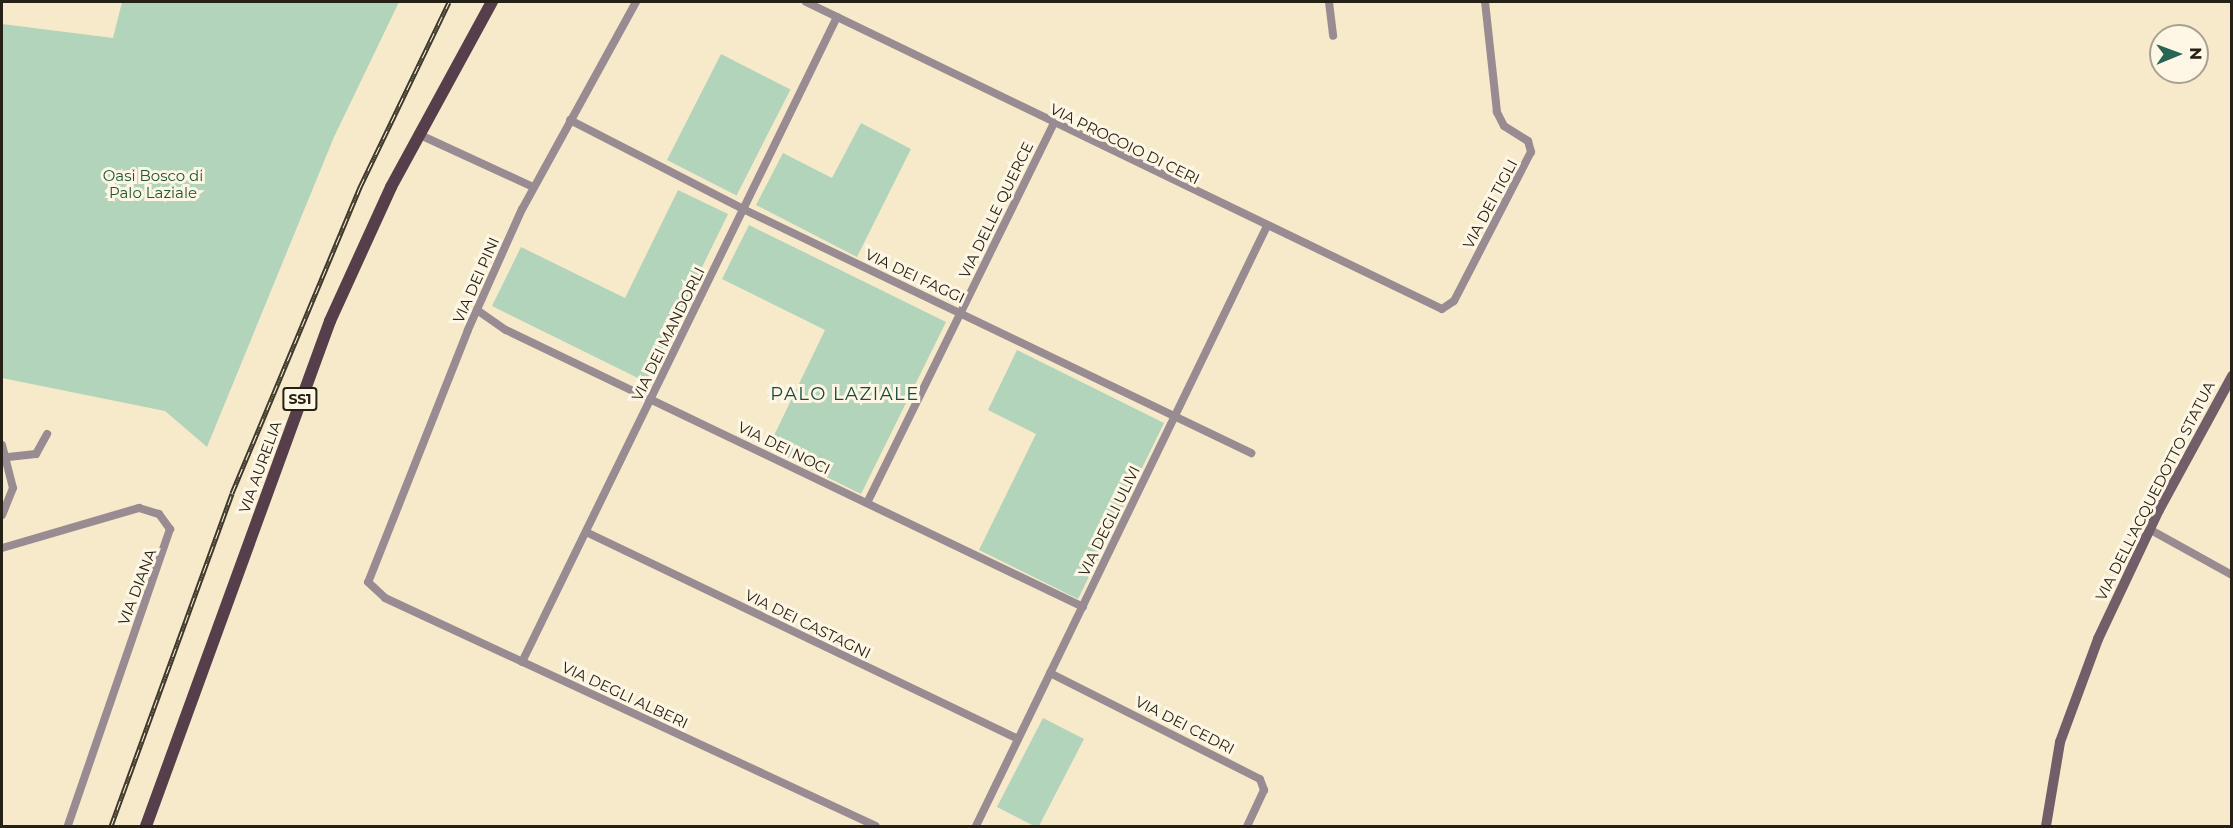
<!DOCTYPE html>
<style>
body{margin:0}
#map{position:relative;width:2233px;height:828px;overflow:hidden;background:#f7eacb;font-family:Montserrat,sans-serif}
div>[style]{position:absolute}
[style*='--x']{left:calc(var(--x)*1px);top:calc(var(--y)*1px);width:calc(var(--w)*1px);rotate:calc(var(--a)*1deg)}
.green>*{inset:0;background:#b1d4ba;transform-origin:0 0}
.street>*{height:8px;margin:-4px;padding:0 4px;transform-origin:4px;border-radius:4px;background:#998b92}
.secondary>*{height:10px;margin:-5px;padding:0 5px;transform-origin:5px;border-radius:5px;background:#725e68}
.primary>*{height:12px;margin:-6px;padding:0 6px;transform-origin:6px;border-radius:6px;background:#563f4b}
.rail>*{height:5px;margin-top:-2.5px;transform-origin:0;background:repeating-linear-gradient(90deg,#fff7e5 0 9px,#3f392c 0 18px);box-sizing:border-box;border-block:2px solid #3f392c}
span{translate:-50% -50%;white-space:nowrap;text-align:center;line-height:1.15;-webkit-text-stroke:6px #fff7e5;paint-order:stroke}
.shield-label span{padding:2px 4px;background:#fff7e5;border:2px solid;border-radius:4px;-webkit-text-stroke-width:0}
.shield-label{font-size:14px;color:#262116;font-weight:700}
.street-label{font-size:15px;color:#262116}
.park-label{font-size:15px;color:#1d5733}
.quarter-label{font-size:18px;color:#164b3d;letter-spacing:1.5px}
.frame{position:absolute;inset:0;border:3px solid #262116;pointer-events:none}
.north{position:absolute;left:2149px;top:24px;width:60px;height:60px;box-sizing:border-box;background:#fff7e5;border:2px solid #a8a192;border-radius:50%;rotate:89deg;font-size:16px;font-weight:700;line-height:24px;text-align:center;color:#262116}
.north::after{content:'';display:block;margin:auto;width:21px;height:27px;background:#256655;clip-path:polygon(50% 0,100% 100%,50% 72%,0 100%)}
</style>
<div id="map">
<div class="green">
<div style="clip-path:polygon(122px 2px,399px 2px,334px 137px,207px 447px,165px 411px,2px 378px,2px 24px,113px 38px)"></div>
<div style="left:721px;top:54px;width:78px;height:119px;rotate:27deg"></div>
<div style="clip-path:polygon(861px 123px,911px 149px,857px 257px,756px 205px,783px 153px,832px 178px)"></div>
<div style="clip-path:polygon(678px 190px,728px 214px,646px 382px,492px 306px,521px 247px,625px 298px)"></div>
<div style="clip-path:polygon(749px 225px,946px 322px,861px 494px,768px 448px,825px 330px,722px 279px)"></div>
<div style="clip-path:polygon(1017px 350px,1164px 423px,1078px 599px,979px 550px,1036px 434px,988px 410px)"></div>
<div style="clip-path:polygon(1043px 718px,1084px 739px,1039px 826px,1034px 826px,997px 807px)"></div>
</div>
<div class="street">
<div style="--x:636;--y:2;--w:236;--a:118.8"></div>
<div style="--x:522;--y:209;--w:133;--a:114.1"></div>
<div style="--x:468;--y:330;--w:271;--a:111.6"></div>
<div style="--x:368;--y:582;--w:23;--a:43"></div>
<div style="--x:385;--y:598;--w:541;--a:24.91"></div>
<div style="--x:806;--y:2;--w:706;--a:25.77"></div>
<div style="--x:1442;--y:309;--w:14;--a:-34"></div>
<div style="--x:1454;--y:301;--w:168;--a:-62.7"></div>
<div style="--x:1531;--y:152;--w:11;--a:-105"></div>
<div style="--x:1528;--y:141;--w:28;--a:-148"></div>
<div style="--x:1504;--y:126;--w:16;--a:-117"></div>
<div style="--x:1497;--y:112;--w:111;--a:-96.2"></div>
<div style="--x:1329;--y:2;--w:34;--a:83"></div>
<div style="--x:570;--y:120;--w:195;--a:27.2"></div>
<div style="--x:743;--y:209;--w:564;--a:25.66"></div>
<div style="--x:418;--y:134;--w:127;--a:24.7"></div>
<div style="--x:477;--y:310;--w:35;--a:35"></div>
<div style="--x:506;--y:330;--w:640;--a:25.64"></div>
<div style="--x:2;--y:445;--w:44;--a:75.7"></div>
<div style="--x:13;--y:488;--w:29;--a:112"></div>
<div style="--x:8;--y:457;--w:28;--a:-6"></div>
<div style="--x:36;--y:454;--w:23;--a:-61"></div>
<div style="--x:867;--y:503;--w:424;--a:-63.8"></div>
<div style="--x:2149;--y:529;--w:95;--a:29"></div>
<div style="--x:586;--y:532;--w:479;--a:25.6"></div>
<div style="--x:2;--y:548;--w:143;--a:-16.3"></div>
<div style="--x:139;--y:508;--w:21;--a:17"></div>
<div style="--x:159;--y:514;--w:19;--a:54"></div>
<div style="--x:170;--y:529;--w:314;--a:109"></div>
<div style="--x:522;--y:662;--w:718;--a:-63.97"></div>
<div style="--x:1050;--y:673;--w:235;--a:26.8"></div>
<div style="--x:1260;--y:779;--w:12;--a:70"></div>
<div style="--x:1264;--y:790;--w:40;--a:115"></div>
<div style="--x:976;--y:826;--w:665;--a:-64.13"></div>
</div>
<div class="secondary">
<div style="--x:2046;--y:826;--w:85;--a:-80.5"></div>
<div style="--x:2060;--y:742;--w:110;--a:-69.7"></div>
<div style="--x:2098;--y:639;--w:143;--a:-64.7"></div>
<div style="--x:2159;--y:510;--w:153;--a:-61.4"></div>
</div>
<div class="primary">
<div style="--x:146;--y:826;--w:537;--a:-69.98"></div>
<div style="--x:330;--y:321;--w:147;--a:-65.5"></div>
<div style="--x:391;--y:187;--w:211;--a:-61.4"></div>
</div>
<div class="rail">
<div style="--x:111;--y:826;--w:354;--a:-70"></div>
<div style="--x:232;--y:493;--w:332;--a:-67.3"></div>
<div style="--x:360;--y:187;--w:205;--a:-64.3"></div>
</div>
<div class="shield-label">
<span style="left:300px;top:399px">SS1</span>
</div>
<div class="street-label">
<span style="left:1125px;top:144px;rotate:26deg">VIA PROCOIO DI CERI</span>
<span style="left:1490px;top:204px;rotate:-62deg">VIA DEI TIGLI</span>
<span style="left:996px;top:210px;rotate:-64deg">VIA DELLE QUERCE</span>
<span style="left:915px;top:276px;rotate:25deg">VIA DEI FAGGI</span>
<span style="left:476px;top:280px;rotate:-66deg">VIA DEI PINI</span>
<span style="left:668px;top:334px;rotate:-64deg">VIA DEI MANDORLI</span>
<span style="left:784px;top:448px;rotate:26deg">VIA DEI NOCI</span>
<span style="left:260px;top:467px;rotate:-70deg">VIA AURELIA</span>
<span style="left:2155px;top:491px;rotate:-63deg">VIA DELL'ACQUEDOTTO STATUA</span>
<span style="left:1109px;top:521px;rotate:-64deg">VIA DEGLI ULIVI</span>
<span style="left:137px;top:587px;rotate:-69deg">VIA DIANA</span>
<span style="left:808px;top:624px;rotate:26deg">VIA DEI CASTAGNI</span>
<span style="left:625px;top:695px;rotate:25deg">VIA DEGLI ALBERI</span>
<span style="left:1185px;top:725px;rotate:27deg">VIA DEI CEDRI</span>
</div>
<div class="park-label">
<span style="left:153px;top:184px">Oasi Bosco di<br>Palo Laziale</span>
</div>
<div class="quarter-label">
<span style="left:845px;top:394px">PALO LAZIALE</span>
</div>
<div class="frame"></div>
<div class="north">N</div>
</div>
